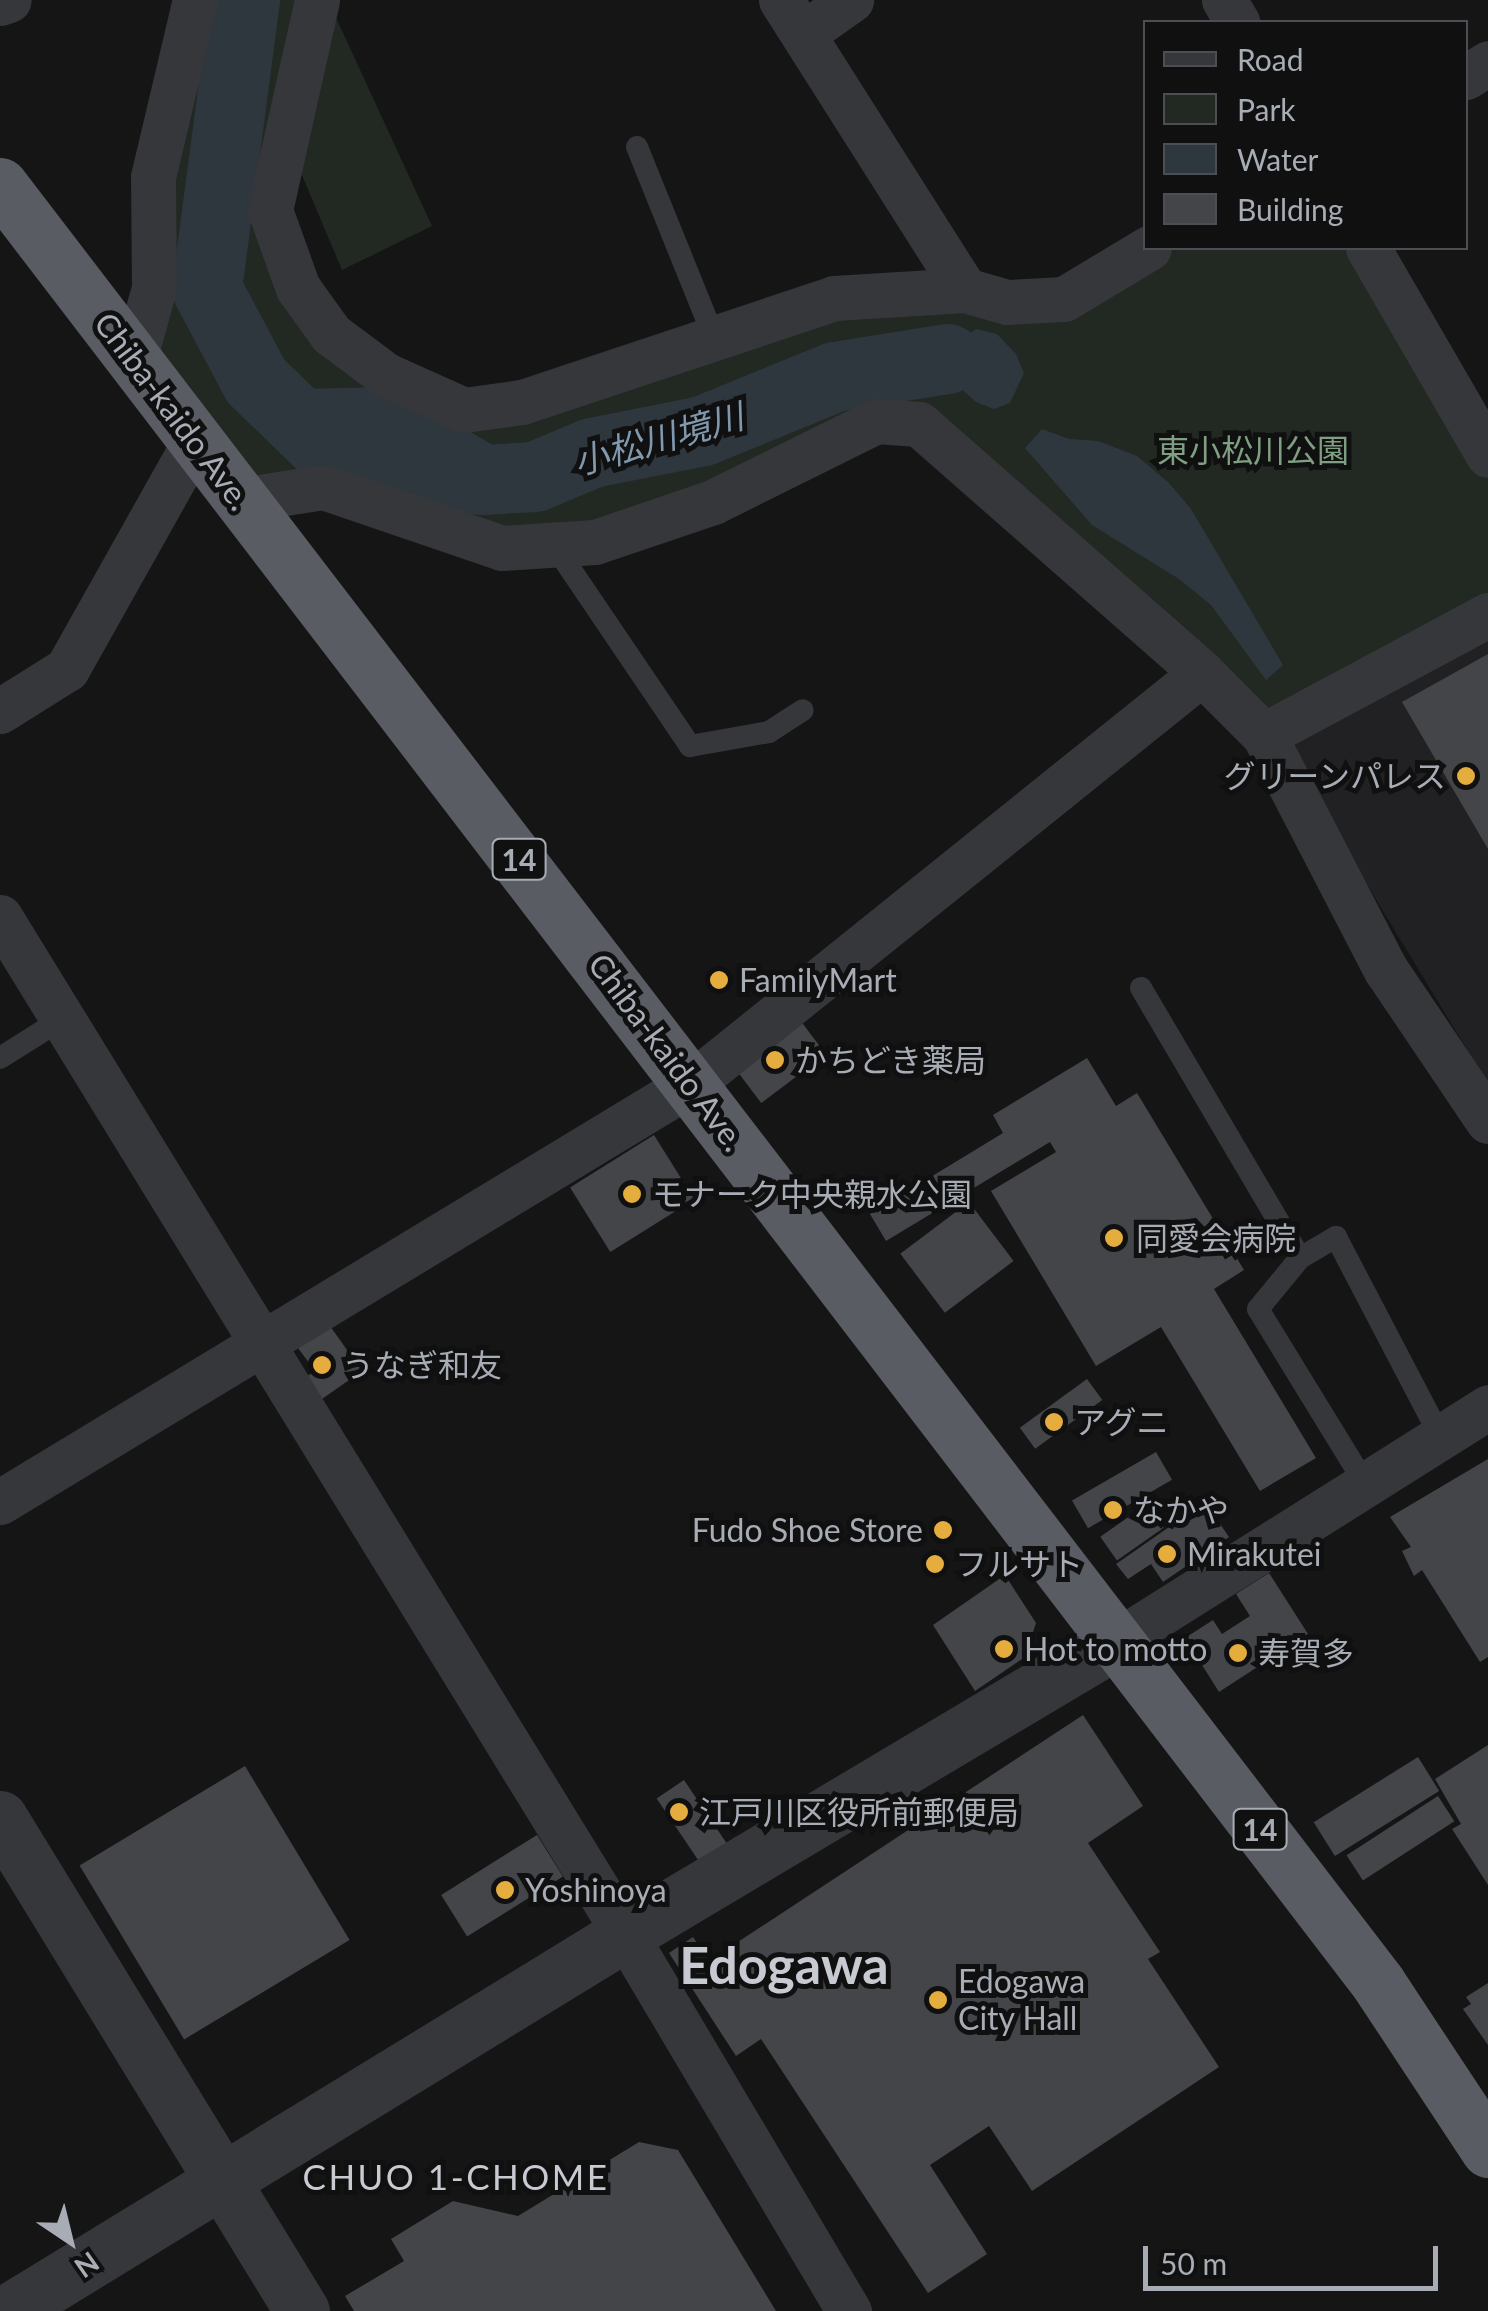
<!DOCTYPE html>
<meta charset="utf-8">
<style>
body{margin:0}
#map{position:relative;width:1488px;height:2311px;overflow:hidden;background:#151516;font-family:Lato,"Noto Sans JP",sans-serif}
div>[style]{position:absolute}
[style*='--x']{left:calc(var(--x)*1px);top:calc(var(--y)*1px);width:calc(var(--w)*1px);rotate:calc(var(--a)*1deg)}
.built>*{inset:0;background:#212123}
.green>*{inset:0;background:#212922}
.water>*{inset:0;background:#2f373e}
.river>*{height:70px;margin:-35px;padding:0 35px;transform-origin:35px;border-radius:35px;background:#2f373e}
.building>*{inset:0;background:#444549;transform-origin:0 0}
.service>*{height:22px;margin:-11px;padding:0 11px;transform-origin:11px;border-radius:11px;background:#36373b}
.minor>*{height:45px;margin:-22.5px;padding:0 22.5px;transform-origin:22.5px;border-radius:22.5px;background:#36373b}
.tertiary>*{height:55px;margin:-27.5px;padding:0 27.5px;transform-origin:27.5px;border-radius:27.5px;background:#36373b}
.trunk>*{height:55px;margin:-27.5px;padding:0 27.5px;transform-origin:27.5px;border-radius:27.5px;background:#5a5c63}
.dots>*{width:28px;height:28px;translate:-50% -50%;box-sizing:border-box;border:5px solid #101011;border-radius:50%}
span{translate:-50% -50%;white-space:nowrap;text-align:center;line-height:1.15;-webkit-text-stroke:10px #101011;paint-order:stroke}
.shield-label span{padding:2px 8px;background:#101011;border:2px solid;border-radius:8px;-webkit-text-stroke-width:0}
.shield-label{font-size:30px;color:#a7acb5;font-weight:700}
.street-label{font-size:32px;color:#a7acb5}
.park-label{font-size:32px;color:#809f82}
.poi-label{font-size:32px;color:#a7acb5}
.right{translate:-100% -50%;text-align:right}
.left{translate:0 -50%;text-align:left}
.water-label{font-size:35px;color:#8199ae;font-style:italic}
.neighbourhood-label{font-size:35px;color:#c8cad2;letter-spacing:2.5px}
.town-label{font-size:52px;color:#c8cad2;font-weight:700}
.legend{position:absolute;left:1143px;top:20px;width:325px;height:230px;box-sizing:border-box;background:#101011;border:2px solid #4c4e53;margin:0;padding:12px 18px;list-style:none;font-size:30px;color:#a7acb5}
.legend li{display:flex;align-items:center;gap:20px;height:50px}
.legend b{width:50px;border:2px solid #4c4e53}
.north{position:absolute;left:20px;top:2191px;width:100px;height:100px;-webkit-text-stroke:8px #101011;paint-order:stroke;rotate:145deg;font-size:28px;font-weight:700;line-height:40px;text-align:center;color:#a7acb5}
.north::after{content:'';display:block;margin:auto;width:35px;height:45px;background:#a7acb5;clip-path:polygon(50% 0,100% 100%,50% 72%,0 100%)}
.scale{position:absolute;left:1143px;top:2246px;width:295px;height:45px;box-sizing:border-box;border:5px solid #a7acb5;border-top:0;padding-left:12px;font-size:30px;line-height:35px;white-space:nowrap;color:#a7acb5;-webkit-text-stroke:8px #101011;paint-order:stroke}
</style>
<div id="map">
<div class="built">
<div style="clip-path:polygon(1488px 639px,1488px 1084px,1284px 748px)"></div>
</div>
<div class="green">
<div style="clip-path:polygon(195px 0,317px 0,279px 161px,298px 287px,464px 410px,834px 298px,1007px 302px,1149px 248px,1368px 248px,1488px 455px,1488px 615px,1264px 735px,919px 424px,713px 502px,511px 547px,323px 487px,241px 500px,134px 360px)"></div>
<div style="clip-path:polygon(332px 9px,432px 226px,342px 270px,296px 161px)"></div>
</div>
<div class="water">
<div style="clip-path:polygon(976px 329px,997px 334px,1016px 354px,1024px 373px,1010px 403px,994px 409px,976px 402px,959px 387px,948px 359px,960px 341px)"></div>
<div style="clip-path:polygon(1042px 429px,1069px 439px,1098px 441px,1137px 456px,1169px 483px,1191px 509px,1283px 665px,1266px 680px,1211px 605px,1179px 579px,1092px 525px,1025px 448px)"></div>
</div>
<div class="river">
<div style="--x:245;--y:0;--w:291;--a:97.5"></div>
<div style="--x:207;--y:289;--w:104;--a:62"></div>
<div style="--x:256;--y:381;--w:131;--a:44.1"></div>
<div style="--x:350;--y:472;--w:133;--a:3.4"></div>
<div style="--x:483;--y:480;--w:52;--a:-3.3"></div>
<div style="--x:535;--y:477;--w:62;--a:-22.8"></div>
<div style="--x:592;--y:453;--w:113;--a:-11.2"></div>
<div style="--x:703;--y:431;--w:143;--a:-22.2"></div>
<div style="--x:835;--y:377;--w:114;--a:-9.1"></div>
<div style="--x:304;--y:424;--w:81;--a:-1.4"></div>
<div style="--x:385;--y:422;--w:102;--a:30.6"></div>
</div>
<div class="building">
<div style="clip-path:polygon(1488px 654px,1488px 849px,1402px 702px)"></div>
<div style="left:800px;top:1020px;width:43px;height:81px;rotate:53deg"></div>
<div style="clip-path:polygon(1087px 1058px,1116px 1106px,1137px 1093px,1244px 1270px,1214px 1289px,1316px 1458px,1260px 1491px,1161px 1327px,1096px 1366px,991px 1191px,1056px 1152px,1050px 1142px,886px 1241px,870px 1214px,1003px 1133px,993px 1115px)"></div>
<div style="left:654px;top:1135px;width:76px;height:99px;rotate:58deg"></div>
<div style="left:969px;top:1202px;width:74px;height:86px;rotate:53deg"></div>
<div style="clip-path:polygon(330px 1326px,362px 1371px,322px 1399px,306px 1377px,315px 1371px,298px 1348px)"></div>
<div style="left:1087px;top:1379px;width:26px;height:83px;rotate:54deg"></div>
<div style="left:1156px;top:1452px;width:32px;height:97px;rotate:60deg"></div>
<div style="clip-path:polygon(1488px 1459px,1488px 1657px,1480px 1662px,1422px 1570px,1414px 1576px,1402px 1551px,1411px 1547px,1390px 1517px)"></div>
<div style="clip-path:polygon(1205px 1502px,1229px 1537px,1163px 1582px,1151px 1564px,1128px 1579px,1116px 1564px)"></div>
<div style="left:1147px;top:1504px;width:29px;height:57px;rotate:55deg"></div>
<div style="clip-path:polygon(1269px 1573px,1308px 1634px,1219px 1692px,1185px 1638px,1213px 1620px,1222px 1634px,1250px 1616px,1236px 1594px)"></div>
<div style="clip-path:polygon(1005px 1575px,1036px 1623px,1025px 1657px,975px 1691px,933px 1625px)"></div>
<div style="clip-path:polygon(1083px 1715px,1143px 1806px,1088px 1843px,1160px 1952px,1148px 1959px,1219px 2067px,1032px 2191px,989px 2126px,930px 2165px,987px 2254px,928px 2293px,761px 2039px,736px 2056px,669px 1953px,693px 1937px,709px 1961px)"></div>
<div style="clip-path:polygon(1488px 1745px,1488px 1885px,1452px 1829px,1461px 1824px,1435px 1779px)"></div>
<div style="left:1418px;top:1757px;width:40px;height:123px;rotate:58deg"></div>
<div style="left:245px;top:1766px;width:203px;height:193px;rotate:59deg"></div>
<div style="left:684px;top:1780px;width:79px;height:33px;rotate:56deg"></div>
<div style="left:1438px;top:1796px;width:30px;height:109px;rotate:57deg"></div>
<div style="left:537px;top:1835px;width:49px;height:113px;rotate:58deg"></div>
<div style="clip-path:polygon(1488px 1983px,1488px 2045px,1463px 2009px,1471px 2004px,1466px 1997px)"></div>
<div style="clip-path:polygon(639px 2142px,678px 2150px,776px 2311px,354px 2311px,345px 2296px,404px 2261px,391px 2239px,453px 2201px,518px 2216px)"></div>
</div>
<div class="service">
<div style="--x:637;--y:147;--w:206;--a:68"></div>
<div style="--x:554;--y:545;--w:243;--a:55.9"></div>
<div style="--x:690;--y:746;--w:80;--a:-10"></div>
<div style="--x:769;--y:732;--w:40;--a:-32.9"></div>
<div style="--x:1141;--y:988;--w:313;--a:59.5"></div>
<div style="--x:1300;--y:1258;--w:42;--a:-30.3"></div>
<div style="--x:1336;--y:1237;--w:225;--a:62.4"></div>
<div style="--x:0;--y:1058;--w:73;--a:-32.2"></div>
<div style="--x:1300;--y:1258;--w:66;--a:129.5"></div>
<div style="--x:1258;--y:1309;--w:203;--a:58.5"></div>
</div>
<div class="minor">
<div style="--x:317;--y:0;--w:215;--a:102.6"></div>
<div style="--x:270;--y:210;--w:83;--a:70.3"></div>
<div style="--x:298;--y:288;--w:57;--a:54.3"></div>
<div style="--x:331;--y:334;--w:69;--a:36.7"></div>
<div style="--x:386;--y:375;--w:85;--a:24.2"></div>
<div style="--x:464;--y:410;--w:59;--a:-7.9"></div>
<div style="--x:522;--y:402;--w:329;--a:-18.4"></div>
<div style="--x:834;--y:298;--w:131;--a:-3.5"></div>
<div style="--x:965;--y:290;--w:44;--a:15.9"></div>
<div style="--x:1007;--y:302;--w:57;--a:-3"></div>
<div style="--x:1064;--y:299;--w:99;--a:-31"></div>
<div style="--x:781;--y:0;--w:343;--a:57.6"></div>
<div style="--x:1224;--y:0;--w:26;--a:59"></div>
<div style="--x:0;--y:3;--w:9;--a:-18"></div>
<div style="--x:803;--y:34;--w:59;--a:-35.3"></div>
<div style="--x:1466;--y:77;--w:26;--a:-32"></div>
<div style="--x:1368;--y:248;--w:239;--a:59.9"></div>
<div style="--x:134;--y:360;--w:75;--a:-74.5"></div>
<div style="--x:154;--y:288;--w:111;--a:-90.5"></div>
<div style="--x:153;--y:177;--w:182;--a:-76.7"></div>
<div style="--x:241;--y:500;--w:83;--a:-9"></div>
<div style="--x:323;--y:487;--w:189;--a:18.8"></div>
<div style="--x:502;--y:548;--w:93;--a:-3.7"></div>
<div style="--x:595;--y:542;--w:125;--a:-18.7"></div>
<div style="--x:713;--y:502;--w:182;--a:-26.4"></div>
<div style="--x:876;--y:421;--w:43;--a:4"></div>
<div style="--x:919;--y:424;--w:377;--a:41.3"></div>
<div style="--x:1202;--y:673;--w:88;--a:45"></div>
<div style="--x:1264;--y:735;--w:265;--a:62.6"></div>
<div style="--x:1386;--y:970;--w:182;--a:56"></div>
<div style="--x:0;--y:711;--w:79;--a:-32.1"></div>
<div style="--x:67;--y:669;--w:261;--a:-60.7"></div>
<div style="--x:1264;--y:735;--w:254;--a:-28.2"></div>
<div style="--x:0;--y:917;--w:1194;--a:58.43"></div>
<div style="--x:625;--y:1934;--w:439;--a:59.3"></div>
<div style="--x:0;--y:1502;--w:809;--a:-31.19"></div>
<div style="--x:692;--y:1083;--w:654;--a:-38.8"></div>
<div style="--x:1117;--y:1641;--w:439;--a:-32.2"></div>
</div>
<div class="tertiary">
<div style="--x:0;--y:1818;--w:578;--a:58.51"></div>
<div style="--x:9;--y:2311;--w:722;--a:-31.47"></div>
<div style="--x:625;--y:1934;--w:573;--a:-30.78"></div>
</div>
<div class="trunk">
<div style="--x:0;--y:185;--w:2265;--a:52.53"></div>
<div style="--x:1378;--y:1983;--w:200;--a:56.6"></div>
</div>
<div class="dots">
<div style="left:1466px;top:776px;background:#e5ad3e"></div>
<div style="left:719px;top:980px;background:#e5ad3e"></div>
<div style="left:775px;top:1060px;background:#e5ad3e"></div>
<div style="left:632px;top:1194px;background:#e5ad3e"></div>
<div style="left:1114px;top:1238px;background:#e5ad3e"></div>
<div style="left:322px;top:1365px;background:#e5ad3e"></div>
<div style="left:1054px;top:1422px;background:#e5ad3e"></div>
<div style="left:1113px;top:1510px;background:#e5ad3e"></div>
<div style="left:943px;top:1530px;background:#e5ad3e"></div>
<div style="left:1167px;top:1554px;background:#e5ad3e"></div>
<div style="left:935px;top:1564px;background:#e5ad3e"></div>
<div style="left:1004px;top:1649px;background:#e5ad3e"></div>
<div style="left:1238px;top:1653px;background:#e5ad3e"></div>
<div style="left:679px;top:1812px;background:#e5ad3e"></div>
<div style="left:505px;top:1890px;background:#e5ad3e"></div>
<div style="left:938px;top:2000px;background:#e5ad3e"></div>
</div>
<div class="shield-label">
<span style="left:519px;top:859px">14</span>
<span style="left:1260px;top:1829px">14</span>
</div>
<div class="street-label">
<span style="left:173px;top:411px;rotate:53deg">Chiba-kaido Ave.</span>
<span style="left:667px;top:1052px;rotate:53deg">Chiba-kaido Ave.</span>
</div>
<div class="park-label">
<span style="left:1253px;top:450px">東小松川公園</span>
</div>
<div class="poi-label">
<span class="right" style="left:1446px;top:776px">グリーンパレス</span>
<span class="left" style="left:739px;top:980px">FamilyMart</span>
<span class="left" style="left:795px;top:1060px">かちどき薬局</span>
<span class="left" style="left:652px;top:1194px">モナーク中央親水公園</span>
<span class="left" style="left:1136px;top:1238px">同愛会病院</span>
<span class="left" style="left:342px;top:1365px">うなぎ和友</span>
<span class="left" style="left:1074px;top:1422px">アグニ</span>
<span class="left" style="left:1133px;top:1510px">なかや</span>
<span class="right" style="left:923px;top:1530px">Fudo Shoe Store</span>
<span class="left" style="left:1187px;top:1554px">Mirakutei</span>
<span class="left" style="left:955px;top:1564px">フルサト</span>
<span class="left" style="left:1024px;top:1649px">Hot to motto</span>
<span class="left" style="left:1258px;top:1653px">寿賀多</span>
<span class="left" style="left:699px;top:1812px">江戸川区役所前郵便局</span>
<span class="left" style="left:525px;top:1890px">Yoshinoya</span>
<span class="left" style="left:958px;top:2000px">Edogawa<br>City Hall</span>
</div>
<div class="water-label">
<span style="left:658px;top:438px;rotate:-16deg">小松川境川</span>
</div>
<div class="neighbourhood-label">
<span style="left:456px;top:2176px">CHUO 1-CHOME</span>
</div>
<div class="town-label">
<span style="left:784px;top:1965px">Edogawa</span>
</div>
<ul class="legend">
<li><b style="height:12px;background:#36373b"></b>Road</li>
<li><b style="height:28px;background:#212922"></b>Park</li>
<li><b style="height:28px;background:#2f373e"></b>Water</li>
<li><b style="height:28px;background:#444549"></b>Building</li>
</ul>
<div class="north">N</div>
<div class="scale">50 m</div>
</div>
